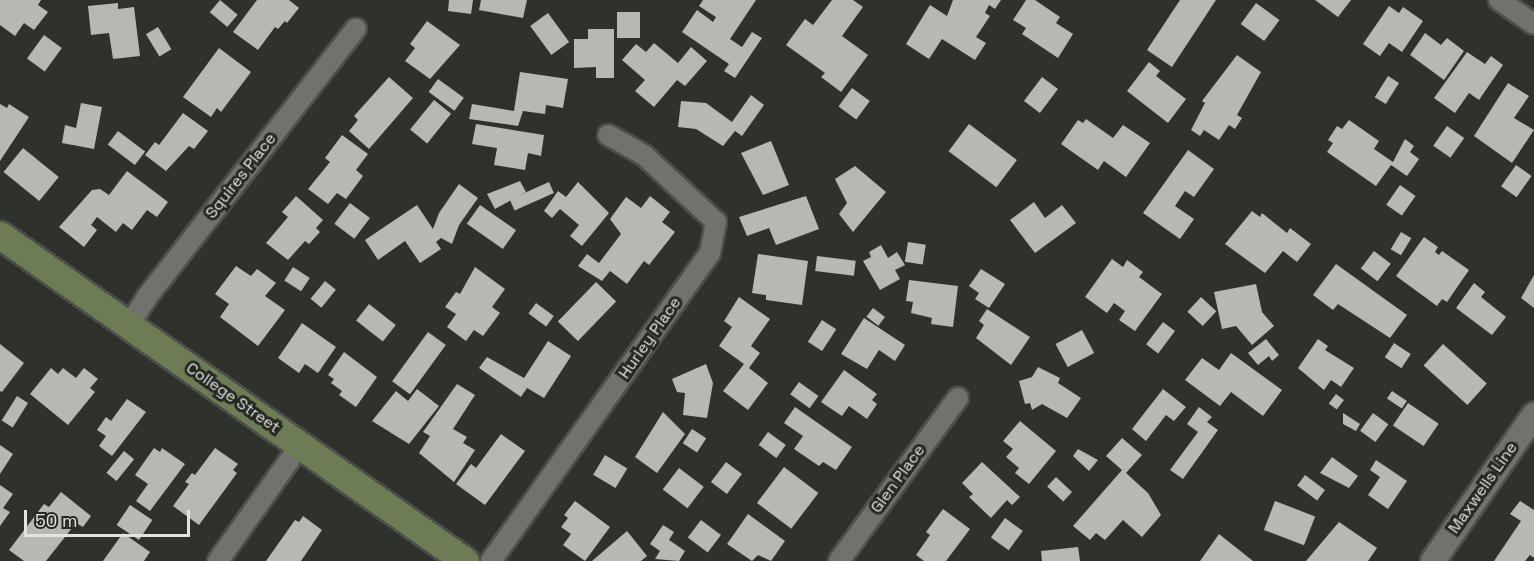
<!DOCTYPE html>
<style>
body{margin:0}
#map{position:relative;width:1534px;height:561px;overflow:hidden;background:#2f322c;font-family:"Space Grotesk",sans-serif}
div>[style]{position:absolute}
[style*='--x']{left:calc(var(--x)*1px);top:calc(var(--y)*1px);width:calc(var(--w)*1px);rotate:calc(var(--a)*1deg)}
.building>*{inset:0;background:#b5b9b2;transform-origin:0 0}
.roads{filter:drop-shadow(2px 0 #4c4f4a) drop-shadow(-2px 0 #4c4f4a) drop-shadow(0 2px #4c4f4a) drop-shadow(0 -2px #4c4f4a)}
.minor>*{height:20px;margin:-10px;padding:0 10px;transform-origin:10px;border-radius:10px;background:#70736d}
.tertiary>*{height:24px;margin:-12px;padding:0 12px;transform-origin:12px;border-radius:12px;background:#70736d}
.secondary>*{height:27px;margin:-13.5px;padding:0 13.5px;transform-origin:13.5px;border-radius:13.5px;background:#6c7d56}
span{translate:-50% -50%;white-space:nowrap;text-align:center;line-height:1.15;-webkit-text-stroke:6px #252823;paint-order:stroke}
.street-label{font-size:16px;color:#e2e4e0}
.scale{position:absolute;left:24px;top:510px;width:166px;height:27px;box-sizing:border-box;border:3px solid #e2e4e0;border-top:0;padding-left:8px;font-size:18px;line-height:21px;white-space:nowrap;color:#e2e4e0;-webkit-text-stroke:4px #252823;paint-order:stroke}
</style>
<div id="map">
<div class="building">
<div style="clip-path:polygon(0 0,41px 0,38px 5px,48px 12px,34px 30px,24px 23px,15px 36px,0 25px)"></div>
<div style="left:220px;top:0;width:23px;height:16px;rotate:40deg"></div>
<div style="clip-path:polygon(257px 0,289px 0,299px 8px,287px 23px,285px 21px,278px 29px,275px 27px,258px 50px,233px 32px)"></div>
<div style="clip-path:polygon(449px 0,473px 0,471px 14px,448px 11px)"></div>
<div style="clip-path:polygon(481px 0,527px 0,523px 18px,479px 10px)"></div>
<div style="clip-path:polygon(703px 0,756px 0,730px 39px,742px 47px,752px 32px,762px 38px,735px 78px,724px 71px,729px 64px,682px 32px,697px 10px,713px 22px,716px 17px,699px 6px)"></div>
<div style="clip-path:polygon(832px 0,853px 0,863px 7px,842px 36px,868px 55px,841px 92px,821px 77px,825px 73px,786px 45px,805px 19px,813px 25px)"></div>
<div style="clip-path:polygon(953px 0,1001px 0,995px 9px,989px 5px,985px 13px,990px 16px,976px 37px,986px 43px,975px 60px,942px 39px,929px 59px,906px 44px,930px 5px,947px 16px)"></div>
<div style="clip-path:polygon(1026px 0,1035px 0,1060px 17px,1056px 23px,1073px 34px,1058px 58px,1022px 34px,1026px 28px,1013px 20px)"></div>
<div style="clip-path:polygon(1180px 0,1216px 0,1172px 67px,1147px 50px)"></div>
<div style="clip-path:polygon(1315px 0,1351px 0,1338px 17px)"></div>
<div style="clip-path:polygon(118px 3px,118px 9px,134px 7px,140px 56px,113px 59px,109px 33px,91px 35px,88px 6px)"></div>
<div style="left:1256px;top:3px;width:29px;height:26px;rotate:36deg"></div>
<div style="clip-path:polygon(1389px 6px,1399px 13px,1403px 7px,1423px 21px,1402px 52px,1389px 43px,1380px 56px,1363px 44px)"></div>
<div style="left:617px;top:12px;width:23px;height:26px"></div>
<div style="left:548px;top:13px;width:36px;height:22px;rotate:54deg"></div>
<div style="clip-path:polygon(427px 21px,460px 45px,430px 79px,405px 61px,415px 48px,410px 44px)"></div>
<div style="left:158px;top:27px;width:26px;height:14px;rotate:59deg"></div>
<div style="clip-path:polygon(588px 29px,614px 29px,614px 78px,596px 78px,596px 67px,574px 68px,574px 39px,588px 39px)"></div>
<div style="clip-path:polygon(1425px 33px,1441px 45px,1447px 38px,1464px 51px,1444px 80px,1410px 55px)"></div>
<div style="left:44px;top:35px;width:22px;height:29px;rotate:36deg"></div>
<div style="clip-path:polygon(654px 43px,678px 63px,691px 47px,707px 61px,685px 86px,677px 80px,654px 107px,635px 91px,645px 80px,622px 60px,636px 44px,646px 52px)"></div>
<div style="clip-path:polygon(219px 48px,251px 72px,221px 112px,217px 108px,211px 117px,183px 97px)"></div>
<div style="clip-path:polygon(1467px 52px,1485px 64px,1491px 56px,1503px 65px,1479px 100px,1469px 93px,1455px 113px,1434px 98px)"></div>
<div style="clip-path:polygon(1237px 55px,1261px 72px,1237px 115px,1242px 118px,1235px 129px,1229px 125px,1219px 140px,1204px 130px,1200px 136px,1191px 130px,1205px 103px,1202px 101px)"></div>
<div style="clip-path:polygon(1149px 62px,1160px 71px,1156px 76px,1186px 99px,1168px 123px,1127px 91px)"></div>
<div style="clip-path:polygon(520px 72px,568px 79px,563px 108px,546px 105px,545px 114px,523px 111px,518px 126px,469px 119px,472px 104px,514px 111px)"></div>
<div style="left:1388px;top:76px;width:13px;height:25px;rotate:32deg"></div>
<div style="clip-path:polygon(389px 77px,413px 98px,369px 149px,349px 131px,358px 120px,354px 116px)"></div>
<div style="left:1042px;top:77px;width:20px;height:30px;rotate:37deg"></div>
<div style="left:438px;top:79px;width:32px;height:16px;rotate:36deg"></div>
<div style="clip-path:polygon(1508px 83px,1529px 96px,1514px 118px,1534px 130px,1512px 163px,1474px 136px)"></div>
<div style="left:852px;top:88px;width:22px;height:23px;rotate:36deg"></div>
<div style="clip-path:polygon(751px 95px,764px 105px,742px 136px,735px 131px,723px 146px,696px 129px,678px 127px,681px 101px,706px 103px,732px 122px)"></div>
<div style="left:434px;top:100px;width:22px;height:38px;rotate:39deg"></div>
<div style="clip-path:polygon(81px 103px,102px 107px,94px 149px,62px 143px,65px 125px,76px 128px)"></div>
<div style="clip-path:polygon(0 104px,7px 108px,9px 104px,29px 117px,0 161px)"></div>
<div style="clip-path:polygon(183px 113px,208px 131px,194px 149px,189px 146px,166px 171px,145px 155px,155px 142px,159px 145px)"></div>
<div style="clip-path:polygon(1086px 119px,1113px 138px,1123px 125px,1150px 143px,1126px 177px,1104px 161px,1098px 170px,1061px 144px,1078px 120px,1083px 123px)"></div>
<div style="clip-path:polygon(1349px 120px,1379px 141px,1374px 149px,1393px 162px,1405px 139px,1414px 146px,1410px 152px,1419px 159px,1407px 176px,1391px 165px,1376px 186px,1327px 152px,1333px 143px,1328px 140px,1337px 126px,1342px 129px)"></div>
<div style="clip-path:polygon(476px 124px,544px 135px,541px 156px,528px 153px,525px 170px,494px 165px,497px 148px,472px 144px)"></div>
<div style="left:969px;top:124px;width:60px;height:34px;rotate:37deg"></div>
<div style="left:1447px;top:126px;width:21px;height:24px;rotate:35deg"></div>
<div style="left:118px;top:131px;width:34px;height:17px;rotate:37deg"></div>
<div style="clip-path:polygon(342px 135px,368px 154px,356px 170px,363px 176px,346px 199px,337px 193px,328px 204px,308px 189px,330px 162px,325px 158px)"></div>
<div style="clip-path:polygon(771px 141px,789px 185px,763px 195px,741px 153px)"></div>
<div style="left:23px;top:148px;width:46px;height:31px;rotate:39deg"></div>
<div style="clip-path:polygon(1188px 150px,1214px 169px,1194px 197px,1185px 191px,1175px 206px,1194px 219px,1180px 239px,1143px 213px)"></div>
<div style="left:1516px;top:165px;width:19px;height:26px;rotate:35deg"></div>
<div style="clip-path:polygon(855px 166px,886px 192px,853px 232px,839px 214px,847px 203px,835px 179px)"></div>
<div style="clip-path:polygon(127px 171px,168px 202px,157px 217px,147px 210px,132px 230px,123px 223px,116px 232px,97px 217px,91px 225px,97px 230px,84px 247px,59px 227px,92px 190px,100px 189px,109px 195px)"></div>
<div style="clip-path:polygon(520px 181px,526px 192px,495px 209px,487px 194px)"></div>
<div style="left:549px;top:182px;width:12px;height:43px;rotate:66deg"></div>
<div style="clip-path:polygon(578px 182px,609px 213px,582px 246px,570px 236px,579px 225px,560px 209px,552px 218px,544px 211px,558px 191px,566px 197px)"></div>
<div style="clip-path:polygon(459px 184px,478px 198px,459px 225px,452px 244px,441px 238px,436px 242px,441px 249px,420px 263px,405px 241px,378px 260px,365px 240px,417px 205px,433px 229px,439px 213px)"></div>
<div style="left:1400px;top:185px;width:19px;height:24px;rotate:35deg"></div>
<div style="clip-path:polygon(296px 196px,323px 220px,316px 228px,320px 232px,309px 244px,305px 241px,288px 260px,266px 243px,288px 217px,282px 212px)"></div>
<div style="clip-path:polygon(650px 196px,670px 212px,662px 222px,675px 232px,649px 265px,644px 261px,627px 284px,610px 271px,602px 281px,578px 266px,587px 254px,599px 263px,621px 234px,610px 219px,626px 197px,641px 208px)"></div>
<div style="clip-path:polygon(806px 196px,819px 229px,776px 245px,769px 228px,747px 236px,739px 217px)"></div>
<div style="clip-path:polygon(1034px 202px,1045px 218px,1062px 205px,1076px 223px,1035px 253px,1010px 220px)"></div>
<div style="left:350px;top:203px;width:25px;height:26px;rotate:37deg"></div>
<div style="left:480px;top:205px;width:44px;height:23px;rotate:35deg"></div>
<div style="clip-path:polygon(1252px 211px,1260px 217px,1262px 213px,1287px 233px,1290px 228px,1311px 244px,1297px 262px,1283px 251px,1265px 273px,1225px 244px)"></div>
<div style="left:1401px;top:232px;width:12px;height:20px;rotate:31deg"></div>
<div style="clip-path:polygon(1424px 237px,1438px 247px,1435px 252px,1439px 255px,1442px 251px,1469px 270px,1447px 302px,1442px 299px,1437px 306px,1396px 276px)"></div>
<div style="left:908px;top:242px;width:18px;height:20px;rotate:9deg"></div>
<div style="clip-path:polygon(881px 245px,888px 258px,897px 252px,905px 265px,895px 270px,900px 279px,880px 290px,863px 261px,871px 257px,869px 252px)"></div>
<div style="left:1374px;top:251px;width:21px;height:22px;rotate:37deg"></div>
<div style="clip-path:polygon(758px 254px,808px 261px,802px 305px,766px 300px,766px 295px,752px 293px)"></div>
<div style="left:817px;top:256px;width:39px;height:15px;rotate:7deg"></div>
<div style="clip-path:polygon(1112px 259px,1123px 267px,1127px 260px,1143px 272px,1139px 277px,1162px 294px,1135px 331px,1119px 320px,1125px 311px,1114px 303px,1107px 313px,1085px 297px)"></div>
<div style="clip-path:polygon(1336px 264px,1407px 315px,1390px 338px,1338px 304px,1333px 310px,1313px 295px)"></div>
<div style="clip-path:polygon(236px 266px,251px 276px,257px 269px,276px 283px,265px 296px,285px 310px,258px 346px,220px 317px,229px 304px,215px 294px)"></div>
<div style="left:293px;top:267px;width:20px;height:16px;rotate:33deg"></div>
<div style="clip-path:polygon(475px 267px,505px 289px,492px 307px,500px 313px,483px 336px,474px 330px,466px 341px,447px 327px,456px 314px,445px 307px,456px 292px,460px 294px)"></div>
<div style="clip-path:polygon(981px 269px,1005px 284px,989px 308px,975px 299px,979px 293px,969px 286px)"></div>
<div style="clip-path:polygon(1534px 275px,1534px 308px,1521px 298px)"></div>
<div style="clip-path:polygon(909px 280px,958px 286px,953px 327px,931px 324px,932px 318px,911px 313px,913px 302px,906px 301px)"></div>
<div style="left:325px;top:281px;width:14px;height:23px;rotate:39deg"></div>
<div style="left:596px;top:282px;width:28px;height:55px;rotate:44deg"></div>
<div style="clip-path:polygon(1474px 283px,1485px 292px,1481px 297px,1506px 317px,1492px 335px,1456px 308px)"></div>
<div style="clip-path:polygon(1256px 284px,1262px 312px,1274px 326px,1252px 345px,1236px 326px,1222px 329px,1214px 292px)"></div>
<div style="clip-path:polygon(739px 297px,770px 319px,751px 346px,760px 353px,749px 368px,768px 383px,748px 410px,723px 391px,744px 364px,719px 346px,732px 327px,724px 321px)"></div>
<div style="left:1201px;top:297px;width:21px;height:20px;rotate:43deg"></div>
<div style="left:536px;top:303px;width:22px;height:13px;rotate:36deg"></div>
<div style="left:369px;top:304px;width:34px;height:21px;rotate:38deg"></div>
<div style="left:873px;top:308px;width:15px;height:11px;rotate:37deg"></div>
<div style="clip-path:polygon(987px 309px,1030px 337px,1011px 365px,976px 338px,984px 325px,979px 321px)"></div>
<div style="clip-path:polygon(864px 318px,905px 345px,895px 361px,879px 350px,867px 369px,841px 354px)"></div>
<div style="left:822px;top:320px;width:17px;height:26px;rotate:33deg"></div>
<div style="left:1163px;top:322px;width:15px;height:28px;rotate:37deg"></div>
<div style="clip-path:polygon(302px 323px,336px 347px,318px 373px,305px 364px,299px 373px,278px 358px)"></div>
<div style="left:1082px;top:330px;width:26px;height:30px;rotate:62deg"></div>
<div style="left:428px;top:332px;width:22px;height:61px;rotate:36deg"></div>
<div style="clip-path:polygon(1266px 339px,1279px 355px,1272px 361px,1269px 356px,1258px 365px,1248px 353px)"></div>
<div style="clip-path:polygon(1318px 339px,1328px 346px,1325px 350px,1354px 368px,1341px 387px,1331px 380px,1324px 390px,1298px 368px)"></div>
<div style="clip-path:polygon(548px 341px,571px 356px,544px 398px,527px 388px,521px 397px,479px 368px,487px 357px,524px 378px)"></div>
<div style="left:1394px;top:343px;width:20px;height:17px;rotate:33deg"></div>
<div style="clip-path:polygon(0 344px,24px 363px,2px 392px,0 391px)"></div>
<div style="left:1443px;top:344px;width:59px;height:29px;rotate:42deg"></div>
<div style="clip-path:polygon(344px 352px,377px 377px,356px 407px,339px 395px,342px 391px,331px 383px,334px 379px,328px 375px)"></div>
<div style="clip-path:polygon(1231px 353px,1282px 390px,1263px 416px,1231px 392px,1220px 406px,1185px 380px,1202px 358px,1219px 370px)"></div>
<div style="clip-path:polygon(706px 364px,713px 383px,707px 418px,683px 415px,685px 393px,677px 392px,672px 379px)"></div>
<div style="clip-path:polygon(1038px 367px,1060px 378px,1058px 383px,1081px 398px,1067px 418px,1042px 404px,1032px 410px,1030px 403px,1025px 404px,1019px 381px,1032px 377px)"></div>
<div style="clip-path:polygon(51px 368px,58px 374px,63px 368px,76px 378px,84px 368px,98px 379px,90px 388px,95px 392px,68px 425px,30px 394px)"></div>
<div style="clip-path:polygon(844px 370px,877px 394px,872px 400px,877px 404px,867px 419px,849px 406px,842px 416px,821px 402px)"></div>
<div style="left:799px;top:382px;width:24px;height:15px;rotate:36deg"></div>
<div style="clip-path:polygon(457px 384px,475px 395px,453px 429px,467px 437px,463px 443px,475px 450px,454px 482px,419px 453px,430px 436px,423px 432px)"></div>
<div style="clip-path:polygon(417px 389px,439px 406px,409px 444px,372px 421px,396px 391px,408px 401px)"></div>
<div style="clip-path:polygon(1163px 389px,1186px 407px,1174px 421px,1166px 415px,1146px 441px,1132px 429px)"></div>
<div style="left:1392px;top:391px;width:18px;height:9px;rotate:34deg"></div>
<div style="left:1336px;top:394px;width:10px;height:12px;rotate:37deg"></div>
<div style="left:17px;top:396px;width:13px;height:29px;rotate:32deg"></div>
<div style="clip-path:polygon(127px 399px,146px 412px,112px 456px,99px 446px,106px 436px,97px 430px,106px 417px,111px 421px)"></div>
<div style="left:1408px;top:403px;width:37px;height:27px;rotate:34deg"></div>
<div style="clip-path:polygon(795px 407px,852px 447px,836px 470px,823px 462px,819px 466px,794px 449px,803px 436px,784px 423px)"></div>
<div style="clip-path:polygon(1199px 407px,1212px 417px,1207px 422px,1218px 430px,1183px 479px,1170px 470px,1198px 432px,1187px 424px)"></div>
<div style="clip-path:polygon(663px 412px,685px 434px,657px 473px,635px 457px)"></div>
<div style="clip-path:polygon(1343px 413px,1360px 424px,1356px 431px,1343px 424px)"></div>
<div style="left:1373px;top:413px;width:19px;height:22px;rotate:36deg"></div>
<div style="clip-path:polygon(1020px 421px,1056px 451px,1029px 484px,1015px 473px,1019px 468px,1006px 457px,1013px 449px,1003px 441px)"></div>
<div style="left:692px;top:429px;width:17px;height:17px;rotate:33deg"></div>
<div style="left:768px;top:432px;width:22px;height:16px;rotate:36deg"></div>
<div style="clip-path:polygon(501px 434px,525px 451px,485px 505px,456px 484px,471px 464px,476px 468px)"></div>
<div style="clip-path:polygon(1122px 438px,1142px 455px,1126px 473px,1148px 493px,1161px 515px,1142px 537px,1123px 520px,1105px 540px,1096px 533px,1090px 540px,1073px 526px,1122px 470px,1106px 456px)"></div>
<div style="clip-path:polygon(0 445px,13px 454px,0 474px)"></div>
<div style="clip-path:polygon(154px 448px,160px 452px,162px 448px,185px 464px,150px 511px,136px 501px,148px 484px,135px 475px)"></div>
<div style="clip-path:polygon(215px 448px,238px 464px,233px 470px,237px 473px,199px 525px,173px 506px,189px 484px,185px 482px,192px 473px,195px 475px)"></div>
<div style="clip-path:polygon(1078px 449px,1098px 460px,1089px 471px,1073px 456px)"></div>
<div style="left:124px;top:451px;width:13px;height:28px;rotate:39deg"></div>
<div style="left:605px;top:455px;width:26px;height:23px;rotate:31deg"></div>
<div style="clip-path:polygon(1332px 457px,1358px 476px,1349px 488px,1320px 473px)"></div>
<div style="clip-path:polygon(1376px 460px,1407px 481px,1388px 509px,1368px 495px,1380px 477px,1370px 470px)"></div>
<div style="left:726px;top:462px;width:20px;height:25px;rotate:37deg"></div>
<div style="clip-path:polygon(982px 462px,1020px 497px,1012px 505px,1007px 500px,991px 518px,969px 497px,973px 494px,962px 483px)"></div>
<div style="left:784px;top:467px;width:43px;height:45px;rotate:37deg"></div>
<div style="left:679px;top:468px;width:31px;height:27px;rotate:37deg"></div>
<div style="left:1305px;top:475px;width:25px;height:13px;rotate:37deg"></div>
<div style="left:1056px;top:477px;width:22px;height:13px;rotate:43deg"></div>
<div style="clip-path:polygon(0 485px,13px 494px,3px 508px,10px 512px,0 526px)"></div>
<div style="clip-path:polygon(61px 492px,91px 516px,83px 527px,76px 523px,46px 561px,24px 561px,9px 550px,44px 504px,49px 507px)"></div>
<div style="clip-path:polygon(575px 501px,610px 527px,585px 561px,563px 545px,571px 534px,561px 527px,568px 518px,564px 515px)"></div>
<div style="left:1275px;top:501px;width:43px;height:31px;rotate:21deg"></div>
<div style="clip-path:polygon(1520px 501px,1534px 510px,1534px 558px,1530px 555px,1525px 561px,1494px 561px,1521px 521px,1510px 514px)"></div>
<div style="left:130px;top:505px;width:27px;height:24px;rotate:34deg"></div>
<div style="clip-path:polygon(943px 509px,970px 529px,946px 561px,924px 561px,916px 555px,930px 535px,926px 532px)"></div>
<div style="clip-path:polygon(748px 514px,785px 541px,771px 561px,758px 555px,752px 561px,727px 544px)"></div>
<div style="clip-path:polygon(303px 516px,322px 530px,301px 561px,266px 561px,295px 520px,299px 522px)"></div>
<div style="left:1005px;top:518px;width:22px;height:24px;rotate:36deg"></div>
<div style="left:701px;top:520px;width:25px;height:22px;rotate:37deg"></div>
<div style="clip-path:polygon(1339px 522px,1377px 548px,1368px 561px,1306px 561px)"></div>
<div style="clip-path:polygon(663px 525px,674px 532px,669px 540px,685px 551px,679px 561px,655px 559px,660px 551px,650px 544px)"></div>
<div style="clip-path:polygon(627px 531px,647px 556px,641px 561px,592px 561px)"></div>
<div style="clip-path:polygon(123px 533px,150px 552px,144px 561px,103px 561px)"></div>
<div style="clip-path:polygon(1219px 534px,1253px 561px,1200px 561px)"></div>
<div style="clip-path:polygon(1078px 547px,1080px 561px,1042px 561px,1041px 551px)"></div>
</div>
<div class="roads">
<div class="minor">
<div style="--x:1499;--y:0;--w:42;--a:34.4"></div>
<div style="--x:129;--y:325;--w:33;--a:-57"></div>
<div style="--x:147;--y:297;--w:340;--a:-52.1"></div>
<div style="--x:218;--y:561;--w:142;--a:-54.7"></div>
<div style="--x:491;--y:561;--w:378;--a:-54.6"></div>
<div style="--x:710;--y:253;--w:32;--a:-79"></div>
<div style="--x:716;--y:222;--w:98;--a:-137.1"></div>
<div style="--x:644;--y:155;--w:41;--a:-150.9"></div>
<div style="--x:839;--y:561;--w:202;--a:-53.9"></div>
</div>
<div class="tertiary">
<div style="--x:1433;--y:561;--w:178;--a:-55.3"></div>
</div>
<div class="secondary">
<div style="--x:0;--y:235;--w:568;--a:35.03"></div>
</div>
</div>
<div class="street-label">
<span style="left:241px;top:176px;rotate:-52deg">Squires Place</span>
<span style="left:650px;top:338px;rotate:-55deg">Hurley Place</span>
<span style="left:233px;top:398px;rotate:35deg">College Street</span>
<span style="left:898px;top:479px;rotate:-54deg">Glen Place</span>
<span style="left:1483px;top:488px;rotate:-55deg">Maxwells Line</span>
</div>
<div class="scale">50 m</div>
</div>
